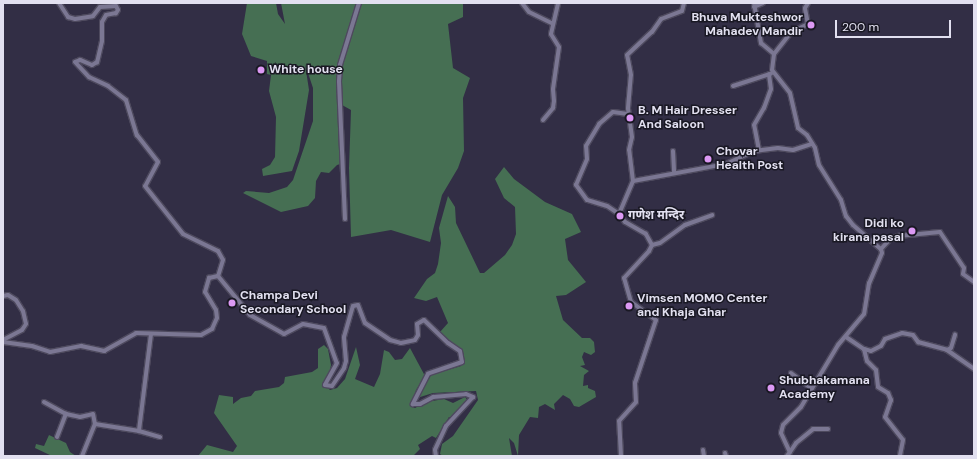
<!DOCTYPE html>
<meta charset="utf-8">
<style>
body{margin:0}
#map{position:relative;width:977px;height:459px;overflow:hidden;background:#322e45;font-family:"DM Sans","Noto Sans Devanagari",sans-serif}
div>[style]{position:absolute}
[style*='--x']{left:calc(var(--x)*1px);top:calc(var(--y)*1px);width:calc(var(--w)*1px);rotate:calc(var(--a)*1deg)}
.forest>*{inset:0;background:#466f53}
.roads{filter:drop-shadow(1px 0 #4e4a5e) drop-shadow(-1px 0 #4e4a5e) drop-shadow(0 1px #4e4a5e) drop-shadow(0 -1px #4e4a5e)}
.minor>*{height:4px;margin:-2px;padding:0 2px;transform-origin:2px;border-radius:2px;background:#7b7793}
.dots>*{width:11px;height:11px;translate:-50% -50%;box-sizing:border-box;border:2px solid #191823;border-radius:50%}
span{translate:-50% -50%;white-space:nowrap;text-align:center;line-height:1.15;-webkit-text-stroke:3px #191823;paint-order:stroke}
.poi-label{font-size:12px;color:#e2e0f0;font-weight:700}
.right{translate:-100% -50%;text-align:right}
.left{translate:0 -50%;text-align:left}
.frame{position:absolute;inset:0;border:4px solid #e2e0f0;pointer-events:none}
.scale{position:absolute;left:835px;top:20px;width:116px;height:18px;box-sizing:border-box;border:2px solid #e2e0f0;border-top:0;padding-left:5px;font-size:12px;line-height:14px;white-space:nowrap;color:#e2e0f0;-webkit-text-stroke:3px #191823;paint-order:stroke}
</style>
<div id="map">
<div class="forest">
<div style="clip-path:polygon(247px 3px,276px 3px,278px 14px,285px 24px,281px 3px,357px 3px,342px 58px,359px 3px,463px 3px,463px 17px,448px 24px,453px 68px,470px 78px,463px 98px,464px 151px,458px 168px,442px 195px,430px 242px,391px 230px,351px 237px,349px 168px,351px 110px,342px 105px,344px 163px,337px 165px,329px 173px,321px 172px,316px 181px,315px 198px,308px 206px,281px 212px,243px 193px,246px 191px,269px 193px,287px 187px,293px 180px,313px 121px,313px 88px,305px 64px,309px 90px,299px 151px,292px 171px,263px 176px,262px 169px,270px 165px,275px 157px,276px 117px,269px 91px,271px 75px,267px 74px,267px 61px,251px 56px,242px 34px)"></div>
<div style="clip-path:polygon(504px 167px,514px 179px,545px 202px,572px 214px,581px 232px,565px 239px,568px 260px,586px 282px,566px 295px,556px 296px,563px 320px,582px 338px,590px 338px,594px 342px,595px 352px,591px 355px,584px 352px,582px 357px,585px 365px,580px 366px,589px 371px,584px 375px,583px 386px,588px 385px,588px 388px,595px 391px,596px 397px,579px 407px,574px 406px,570px 399px,563px 395px,554px 404px,555px 410px,545px 404px,539px 407px,538px 418px,530px 417px,519px 435px,518px 456px,514px 443px,509px 438px,512px 456px,443px 456px,440px 454px,442px 444px,453px 436px,478px 400px,476px 391px,433px 393px,417px 398px,431px 375px,461px 366px,464px 354px,440px 332px,448px 323px,437px 297px,426px 301px,414px 298px,427px 279px,435px 273px,438px 264px,441px 243px,439px 228px,448px 196px,455px 207px,456px 223px,480px 273px,484px 273px,505px 255px,512px 245px,516px 234px,515px 207px,504px 198px,495px 179px)"></div>
<div style="clip-path:polygon(324px 345px,328px 349px,331px 365px,327px 387px,330px 390px,337px 388px,345px 379px,356px 347px,360px 365px,355px 379px,374px 387px,380px 374px,384px 350px,389px 352px,395px 360px,402px 359px,410px 348px,425px 376px,416px 390px,412px 407px,415px 408px,426px 402px,444px 399px,453px 403px,465px 397px,469px 402px,452px 417px,449px 417px,436px 438px,432px 436px,418px 445px,420px 449px,413px 456px,198px 456px,207px 445px,233px 452px,237px 446px,214px 413px,219px 395px,233px 397px,233px 404px,241px 398px,251px 396px,255px 391px,279px 387px,284px 383px,285px 377px,312px 372px,318px 368px,318px 349px)"></div>
<div style="clip-path:polygon(49px 435px,66px 443px,70px 452px,76px 456px,52px 456px,35px 448px,36px 444px,44px 446px)"></div>
</div>
<div class="roads">
<div class="minor">
<div style="--x:59;--y:3;--w:17;--a:57"></div>
<div style="--x:68;--y:17;--w:7;--a:16"></div>
<div style="--x:75;--y:19;--w:18;--a:-9"></div>
<div style="--x:93;--y:16;--w:11;--a:-52"></div>
<div style="--x:100;--y:7;--w:16;--a:-4"></div>
<div style="--x:116;--y:6;--w:4;--a:63"></div>
<div style="--x:118;--y:10;--w:4;--a:124"></div>
<div style="--x:116;--y:13;--w:10;--a:169"></div>
<div style="--x:106;--y:15;--w:8;--a:120"></div>
<div style="--x:102;--y:22;--w:19;--a:90"></div>
<div style="--x:102;--y:41;--w:22;--a:103"></div>
<div style="--x:97;--y:62;--w:6;--a:149"></div>
<div style="--x:92;--y:65;--w:13;--a:-157"></div>
<div style="--x:80;--y:60;--w:5;--a:158"></div>
<div style="--x:75;--y:62;--w:21;--a:47"></div>
<div style="--x:89;--y:77;--w:21;--a:25"></div>
<div style="--x:108;--y:86;--w:23;--a:38"></div>
<div style="--x:126;--y:100;--w:37;--a:73"></div>
<div style="--x:137;--y:135;--w:34;--a:52"></div>
<div style="--x:158;--y:162;--w:27;--a:118"></div>
<div style="--x:145;--y:186;--w:61;--a:51.6"></div>
<div style="--x:183;--y:234;--w:39;--a:26"></div>
<div style="--x:218;--y:251;--w:10;--a:61"></div>
<div style="--x:223;--y:260;--w:17;--a:107"></div>
<div style="--x:218;--y:276;--w:50;--a:50.6"></div>
<div style="--x:250;--y:315;--w:39;--a:29"></div>
<div style="--x:284;--y:334;--w:21;--a:-28"></div>
<div style="--x:303;--y:324;--w:21;--a:11"></div>
<div style="--x:324;--y:328;--w:37;--a:70"></div>
<div style="--x:337;--y:363;--w:25;--a:119"></div>
<div style="--x:325;--y:385;--w:7;--a:8"></div>
<div style="--x:332;--y:386;--w:22;--a:-56"></div>
<div style="--x:344;--y:368;--w:7;--a:-74"></div>
<div style="--x:346;--y:361;--w:24;--a:-95"></div>
<div style="--x:344;--y:337;--w:32;--a:-74"></div>
<div style="--x:353;--y:306;--w:5;--a:-11"></div>
<div style="--x:358;--y:305;--w:19;--a:69"></div>
<div style="--x:365;--y:323;--w:30;--a:34"></div>
<div style="--x:390;--y:340;--w:11;--a:15"></div>
<div style="--x:401;--y:343;--w:14;--a:-12"></div>
<div style="--x:415;--y:340;--w:6;--a:-59"></div>
<div style="--x:418;--y:335;--w:11;--a:-95"></div>
<div style="--x:417;--y:324;--w:8;--a:-30"></div>
<div style="--x:424;--y:320;--w:33;--a:44"></div>
<div style="--x:448;--y:343;--w:14;--a:34"></div>
<div style="--x:460;--y:351;--w:11;--a:80"></div>
<div style="--x:462;--y:362;--w:36;--a:161"></div>
<div style="--x:428;--y:374;--w:34;--a:117"></div>
<div style="--x:413;--y:404;--w:7;--a:0"></div>
<div style="--x:420;--y:404;--w:15;--a:-28"></div>
<div style="--x:433;--y:397;--w:33;--a:-5"></div>
<div style="--x:466;--y:394;--w:8;--a:23"></div>
<div style="--x:473;--y:397;--w:40;--a:133"></div>
<div style="--x:446;--y:426;--w:26;--a:115"></div>
<div style="--x:435;--y:450;--w:6;--a:81"></div>
<div style="--x:522;--y:3;--w:11;--a:52"></div>
<div style="--x:529;--y:12;--w:25;--a:26"></div>
<div style="--x:754;--y:3;--w:41;--a:80.1"></div>
<div style="--x:761;--y:43;--w:17;--a:40"></div>
<div style="--x:774;--y:54;--w:16;--a:97"></div>
<div style="--x:772;--y:70;--w:29;--a:52"></div>
<div style="--x:790;--y:93;--w:36;--a:77"></div>
<div style="--x:798;--y:128;--w:11;--a:38"></div>
<div style="--x:807;--y:135;--w:15;--a:58"></div>
<div style="--x:815;--y:148;--w:17;--a:77"></div>
<div style="--x:819;--y:165;--w:41;--a:57.8"></div>
<div style="--x:841;--y:200;--w:17;--a:73"></div>
<div style="--x:846;--y:216;--w:11;--a:52"></div>
<div style="--x:853;--y:225;--w:37;--a:41"></div>
<div style="--x:881;--y:249;--w:4;--a:76"></div>
<div style="--x:882;--y:253;--w:33;--a:113"></div>
<div style="--x:869;--y:283;--w:31;--a:99"></div>
<div style="--x:864;--y:314;--w:40;--a:130"></div>
<div style="--x:838;--y:345;--w:72;--a:120.8"></div>
<div style="--x:801;--y:407;--w:25;--a:135"></div>
<div style="--x:783;--y:425;--w:8;--a:104"></div>
<div style="--x:781;--y:433;--w:21;--a:65"></div>
<div style="--x:790;--y:452;--w:5;--a:127"></div>
<div style="--x:754;--y:7;--w:10;--a:-24"></div>
<div style="--x:774;--y:54;--w:28;--a:-52"></div>
<div style="--x:791;--y:32;--w:19;--a:-25"></div>
<div style="--x:808;--y:24;--w:16;--a:-101"></div>
<div style="--x:805;--y:8;--w:6;--a:-59"></div>
<div style="--x:733;--y:86;--w:40;--a:-18"></div>
<div style="--x:543;--y:120;--w:16;--a:-50"></div>
<div style="--x:553;--y:108;--w:7;--a:-82"></div>
<div style="--x:554;--y:101;--w:12;--a:-95"></div>
<div style="--x:553;--y:89;--w:42;--a:-81.9"></div>
<div style="--x:559;--y:47;--w:15;--a:-122"></div>
<div style="--x:551;--y:34;--w:32;--a:-77"></div>
<div style="--x:759;--y:150;--w:25;--a:-101"></div>
<div style="--x:754;--y:125;--w:20;--a:-60"></div>
<div style="--x:764;--y:108;--w:20;--a:-70"></div>
<div style="--x:771;--y:89;--w:15;--a:-98"></div>
<div style="--x:673;--y:151;--w:22;--a:87"></div>
<div style="--x:633;--y:181;--w:31;--a:-97"></div>
<div style="--x:629;--y:150;--w:13;--a:-77"></div>
<div style="--x:632;--y:137;--w:29;--a:-98"></div>
<div style="--x:628;--y:108;--w:33;--a:-85"></div>
<div style="--x:631;--y:75;--w:20;--a:-101"></div>
<div style="--x:627;--y:55;--w:34;--a:-43"></div>
<div style="--x:652;--y:32;--w:16;--a:-55"></div>
<div style="--x:661;--y:19;--w:22;--a:-21"></div>
<div style="--x:682;--y:11;--w:8;--a:-76"></div>
<div style="--x:619;--y:214;--w:14;--a:-146"></div>
<div style="--x:607;--y:206;--w:21;--a:-163"></div>
<div style="--x:587;--y:200;--w:19;--a:-126"></div>
<div style="--x:576;--y:185;--w:28;--a:-67"></div>
<div style="--x:587;--y:159;--w:13;--a:-94"></div>
<div style="--x:586;--y:146;--w:26;--a:-59"></div>
<div style="--x:599;--y:124;--w:18;--a:-41"></div>
<div style="--x:613;--y:112;--w:15;--a:8"></div>
<div style="--x:345;--y:219;--w:138;--a:-92.5"></div>
<div style="--x:339;--y:81;--w:16;--a:-86"></div>
<div style="--x:340;--y:65;--w:65;--a:-73"></div>
<div style="--x:652;--y:245;--w:8;--a:-14"></div>
<div style="--x:660;--y:243;--w:31;--a:-36"></div>
<div style="--x:685;--y:225;--w:29;--a:-20"></div>
<div style="--x:881;--y:249;--w:12;--a:-48"></div>
<div style="--x:889;--y:240;--w:10;--a:-24"></div>
<div style="--x:898;--y:236;--w:42;--a:-5.4"></div>
<div style="--x:940;--y:232;--w:43;--a:56.3"></div>
<div style="--x:964;--y:268;--w:6;--a:99"></div>
<div style="--x:963;--y:274;--w:14;--a:36"></div>
<div style="--x:3;--y:296;--w:5;--a:-11"></div>
<div style="--x:8;--y:295;--w:9;--a:32"></div>
<div style="--x:16;--y:300;--w:13;--a:58"></div>
<div style="--x:23;--y:311;--w:13;--a:77"></div>
<div style="--x:26;--y:324;--w:7;--a:124"></div>
<div style="--x:22;--y:330;--w:21;--a:152"></div>
<div style="--x:151;--y:334;--w:98;--a:97.1"></div>
<div style="--x:139;--y:431;--w:22;--a:16"></div>
<div style="--x:846;--y:337;--w:22;--a:34"></div>
<div style="--x:864;--y:349;--w:12;--a:76"></div>
<div style="--x:867;--y:361;--w:13;--a:45"></div>
<div style="--x:876;--y:370;--w:17;--a:83"></div>
<div style="--x:878;--y:387;--w:12;--a:31"></div>
<div style="--x:888;--y:393;--w:8;--a:67"></div>
<div style="--x:891;--y:400;--w:18;--a:109"></div>
<div style="--x:885;--y:417;--w:29;--a:52"></div>
<div style="--x:903;--y:440;--w:16;--a:101"></div>
<div style="--x:3;--y:342;--w:29;--a:8"></div>
<div style="--x:32;--y:346;--w:19;--a:18"></div>
<div style="--x:50;--y:352;--w:32;--a:-11"></div>
<div style="--x:81;--y:346;--w:24;--a:12"></div>
<div style="--x:104;--y:351;--w:37;--a:-29"></div>
<div style="--x:136;--y:333;--w:65;--a:1.8"></div>
<div style="--x:201;--y:335;--w:13;--a:-29"></div>
<div style="--x:212;--y:329;--w:12;--a:-66"></div>
<div style="--x:217;--y:318;--w:8;--a:-97"></div>
<div style="--x:216;--y:310;--w:21;--a:-121"></div>
<div style="--x:205;--y:292;--w:15;--a:-74"></div>
<div style="--x:209;--y:278;--w:9;--a:-13"></div>
<div style="--x:864;--y:349;--w:7;--a:16"></div>
<div style="--x:871;--y:351;--w:11;--a:-27"></div>
<div style="--x:881;--y:346;--w:8;--a:-60"></div>
<div style="--x:885;--y:339;--w:18;--a:-19"></div>
<div style="--x:902;--y:333;--w:11;--a:10"></div>
<div style="--x:913;--y:335;--w:9;--a:54"></div>
<div style="--x:918;--y:342;--w:30;--a:15"></div>
<div style="--x:947;--y:350;--w:4;--a:-27"></div>
<div style="--x:951;--y:348;--w:14;--a:-73"></div>
<div style="--x:947;--y:350;--w:33;--a:35"></div>
<div style="--x:791;--y:373;--w:25;--a:37"></div>
<div style="--x:44;--y:402;--w:25;--a:29"></div>
<div style="--x:66;--y:414;--w:14;--a:12"></div>
<div style="--x:80;--y:417;--w:13;--a:-13"></div>
<div style="--x:93;--y:414;--w:10;--a:79"></div>
<div style="--x:57;--y:437;--w:25;--a:-69"></div>
<div style="--x:703;--y:450;--w:6;--a:81"></div>
<div style="--x:790;--y:452;--w:11;--a:-56"></div>
<div style="--x:796;--y:443;--w:22;--a:-39"></div>
<div style="--x:813;--y:429;--w:15;--a:0"></div>
<div style="--x:725;--y:453;--w:3;--a:72"></div>
<div style="--x:82;--y:456;--w:35;--a:-68"></div>
<div style="--x:95;--y:424;--w:45;--a:9"></div>
<div style="--x:621;--y:456;--w:35;--a:-93"></div>
<div style="--x:619;--y:421;--w:25;--a:-48"></div>
<div style="--x:636;--y:402;--w:19;--a:-93"></div>
<div style="--x:635;--y:383;--w:66;--a:-71.6"></div>
<div style="--x:656;--y:320;--w:31;--a:-144"></div>
<div style="--x:631;--y:302;--w:25;--a:-106"></div>
<div style="--x:624;--y:278;--w:37;--a:-47"></div>
<div style="--x:649;--y:251;--w:7;--a:-63"></div>
<div style="--x:652;--y:245;--w:13;--a:-119"></div>
<div style="--x:646;--y:234;--w:24;--a:-150"></div>
<div style="--x:625;--y:222;--w:10;--a:-127"></div>
<div style="--x:619;--y:214;--w:36;--a:-67"></div>
<div style="--x:633;--y:181;--w:95;--a:-10.4"></div>
<div style="--x:726;--y:164;--w:31;--a:-25"></div>
<div style="--x:754;--y:151;--w:24;--a:-7"></div>
<div style="--x:778;--y:148;--w:15;--a:8"></div>
<div style="--x:793;--y:150;--w:20;--a:-18"></div>
</div>
</div>
<div class="dots">
<div style="left:811px;top:25px;background:#dc99f4"></div>
<div style="left:261px;top:70px;background:#dc99f4"></div>
<div style="left:630px;top:118px;background:#dc99f4"></div>
<div style="left:708px;top:159px;background:#dc99f4"></div>
<div style="left:620px;top:216px;background:#dc99f4"></div>
<div style="left:912px;top:231px;background:#dc99f4"></div>
<div style="left:232px;top:303px;background:#dc99f4"></div>
<div style="left:629px;top:306px;background:#dc99f4"></div>
<div style="left:771px;top:388px;background:#dc99f4"></div>
</div>
<div class="poi-label">
<span class="right" style="left:803px;top:25px">Bhuva Mukteshwor<br>Mahadev Mandir</span>
<span class="left" style="left:269px;top:70px">White house</span>
<span class="left" style="left:638px;top:118px">B. M Hair Dresser<br>And Saloon</span>
<span class="left" style="left:716px;top:159px">Chovar<br>Health Post</span>
<span class="left" style="left:628px;top:216px">गणेश मन्दिर</span>
<span class="right" style="left:904px;top:231px">Didi ko<br>kirana pasal</span>
<span class="left" style="left:240px;top:303px">Champa Devi<br>Secondary School</span>
<span class="left" style="left:637px;top:306px">Vimsen MOMO Center<br>and Khaja Ghar</span>
<span class="left" style="left:779px;top:388px">Shubhakamana<br>Academy</span>
</div>
<div class="frame"></div>
<div class="scale">200 m</div>
</div>
